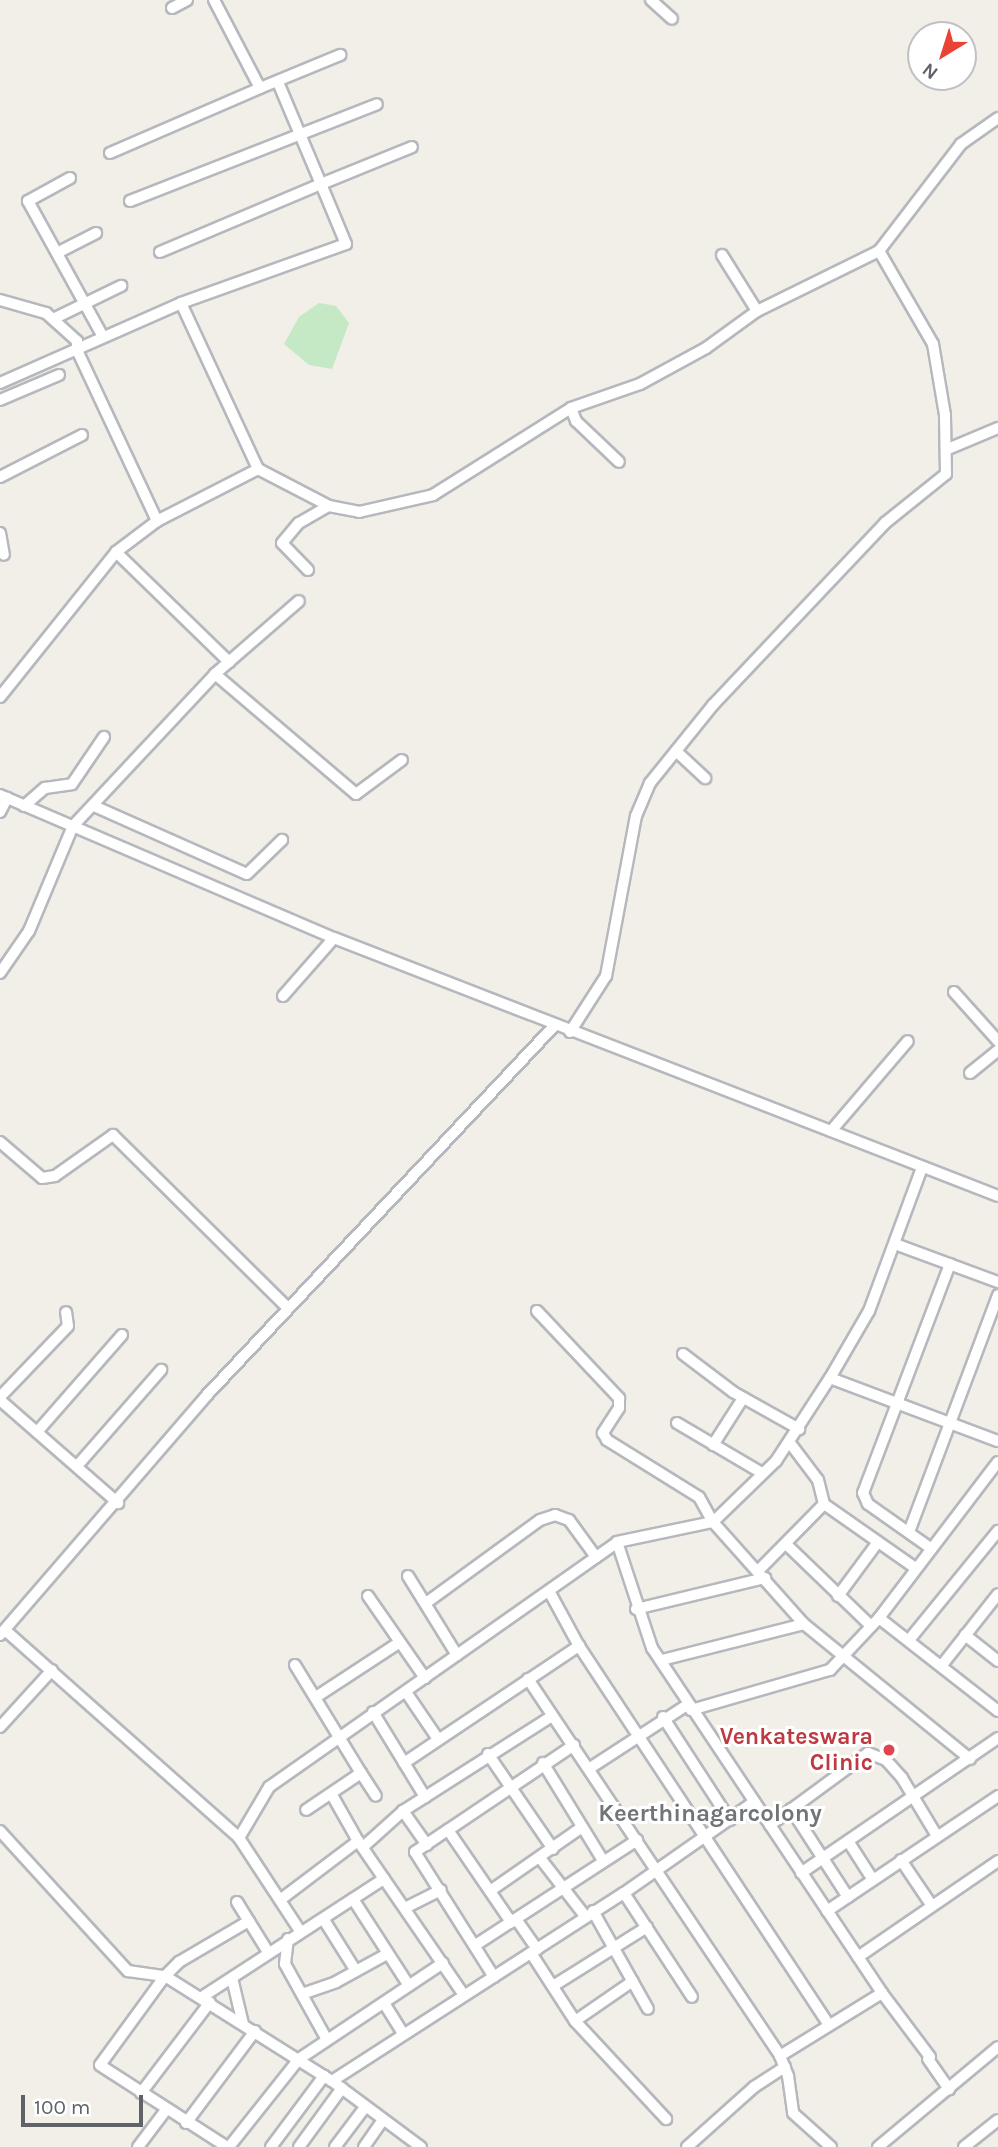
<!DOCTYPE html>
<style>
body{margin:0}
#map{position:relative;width:998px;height:2147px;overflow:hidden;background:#f1efe8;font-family:Karla,sans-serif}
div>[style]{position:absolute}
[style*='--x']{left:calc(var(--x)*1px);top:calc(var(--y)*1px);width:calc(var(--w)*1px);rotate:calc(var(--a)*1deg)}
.green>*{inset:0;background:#c5e8c5}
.roads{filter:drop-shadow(2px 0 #b5b8bc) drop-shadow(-2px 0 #b5b8bc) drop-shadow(0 2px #b5b8bc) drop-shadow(0 -2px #b5b8bc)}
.street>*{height:10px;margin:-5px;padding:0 5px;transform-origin:5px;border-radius:5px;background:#fff}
.dots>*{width:19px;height:19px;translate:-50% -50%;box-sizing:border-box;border:4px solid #fff;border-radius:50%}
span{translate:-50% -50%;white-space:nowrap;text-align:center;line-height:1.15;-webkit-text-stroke:6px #fff;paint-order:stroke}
.health-label{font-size:23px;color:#be3a42;font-weight:700}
.right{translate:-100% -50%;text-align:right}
.neighbourhood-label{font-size:24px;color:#70757a;font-weight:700}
.north{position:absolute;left:907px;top:21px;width:70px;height:70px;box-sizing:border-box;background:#fff;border:2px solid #bfc1c3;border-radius:50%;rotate:218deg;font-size:19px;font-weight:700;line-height:28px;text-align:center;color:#5f6368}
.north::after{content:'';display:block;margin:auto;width:24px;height:32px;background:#ea4335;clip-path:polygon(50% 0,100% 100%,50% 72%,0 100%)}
.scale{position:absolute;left:21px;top:2095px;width:122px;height:32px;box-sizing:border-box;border:4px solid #5f6368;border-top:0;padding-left:9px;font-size:21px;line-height:24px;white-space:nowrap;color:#5f6368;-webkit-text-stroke:5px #fff;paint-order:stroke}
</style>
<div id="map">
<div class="green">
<div style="clip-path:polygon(319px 303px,336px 306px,349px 323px,332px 369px,309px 365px,284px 344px,299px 317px)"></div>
</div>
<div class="roads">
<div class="street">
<div style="--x:214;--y:0;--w:99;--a:62.4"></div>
<div style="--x:260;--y:88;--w:87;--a:-22.4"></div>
<div style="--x:651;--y:0;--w:28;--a:42"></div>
<div style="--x:172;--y:8;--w:17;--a:-28"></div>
<div style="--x:110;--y:153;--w:163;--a:-23.4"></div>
<div style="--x:70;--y:178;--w:48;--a:151.3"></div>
<div style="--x:28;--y:201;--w:155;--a:61.1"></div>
<div style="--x:130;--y:201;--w:265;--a:-21.4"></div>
<div style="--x:160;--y:252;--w:175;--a:-22.9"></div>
<div style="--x:321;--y:184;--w:111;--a:-112.9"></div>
<div style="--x:57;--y:253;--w:44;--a:-27.1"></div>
<div style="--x:722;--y:255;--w:66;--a:58"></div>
<div style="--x:0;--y:300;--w:48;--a:15.8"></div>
<div style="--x:46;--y:313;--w:42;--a:42.1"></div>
<div style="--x:77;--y:341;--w:9;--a:90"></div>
<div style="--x:77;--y:350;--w:189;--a:64.9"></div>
<div style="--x:181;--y:303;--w:175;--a:-19.7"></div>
<div style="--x:346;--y:244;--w:65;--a:-112.6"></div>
<div style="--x:321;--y:184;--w:98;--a:-22.1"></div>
<div style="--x:53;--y:319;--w:76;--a:-25.9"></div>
<div style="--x:0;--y:383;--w:198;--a:-23.8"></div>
<div style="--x:181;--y:303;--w:183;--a:65.1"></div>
<div style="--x:258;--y:469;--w:80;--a:27.5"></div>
<div style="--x:329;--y:506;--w:31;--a:11"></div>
<div style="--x:359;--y:512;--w:76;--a:-12.9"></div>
<div style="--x:433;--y:495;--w:163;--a:-32.2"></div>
<div style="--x:571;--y:408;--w:73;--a:-19.2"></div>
<div style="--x:640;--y:384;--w:75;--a:-28.6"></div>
<div style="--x:706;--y:348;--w:63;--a:-36"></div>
<div style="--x:757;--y:311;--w:136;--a:-26.2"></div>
<div style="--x:0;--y:400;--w:64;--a:-23"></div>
<div style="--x:571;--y:408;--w:14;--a:69"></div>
<div style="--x:576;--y:421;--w:59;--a:43.6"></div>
<div style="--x:948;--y:449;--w:54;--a:-22.8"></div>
<div style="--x:0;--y:477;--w:92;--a:-27.1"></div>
<div style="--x:0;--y:533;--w:22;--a:80"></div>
<div style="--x:116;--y:552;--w:158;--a:44.2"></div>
<div style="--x:308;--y:570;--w:37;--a:-134"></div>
<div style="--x:282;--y:543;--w:26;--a:-50"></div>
<div style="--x:299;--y:523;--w:34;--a:-30"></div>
<div style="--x:215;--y:674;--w:185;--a:40.4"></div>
<div style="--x:356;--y:794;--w:57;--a:-36.5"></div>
<div style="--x:0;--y:697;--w:186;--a:-51.3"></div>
<div style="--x:116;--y:552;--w:51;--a:-37.1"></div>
<div style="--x:157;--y:521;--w:114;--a:-27.2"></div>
<div style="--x:676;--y:751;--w:40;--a:43"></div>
<div style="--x:0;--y:795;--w:363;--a:23.2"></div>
<div style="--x:334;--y:938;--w:712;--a:21.23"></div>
<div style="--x:24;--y:806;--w:28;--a:-41"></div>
<div style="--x:45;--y:788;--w:27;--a:-8"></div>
<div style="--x:72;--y:784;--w:57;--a:-55.8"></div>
<div style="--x:94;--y:806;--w:167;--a:24"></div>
<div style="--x:247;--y:874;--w:49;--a:-44.2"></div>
<div style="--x:0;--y:812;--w:16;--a:-63"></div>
<div style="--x:0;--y:973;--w:51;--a:-55.4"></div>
<div style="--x:29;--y:931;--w:114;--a:-67.3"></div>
<div style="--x:73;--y:826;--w:208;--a:-46.9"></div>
<div style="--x:215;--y:674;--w:111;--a:-41"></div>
<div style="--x:954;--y:992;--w:66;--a:48.1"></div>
<div style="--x:283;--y:996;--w:77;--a:-48.7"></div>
<div style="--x:570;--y:1032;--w:67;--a:-57.3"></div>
<div style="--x:606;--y:976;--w:163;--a:-79.4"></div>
<div style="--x:636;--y:816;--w:36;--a:-67"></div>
<div style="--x:650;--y:783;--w:100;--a:-51.1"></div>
<div style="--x:713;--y:705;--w:250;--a:-46.6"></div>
<div style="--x:885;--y:523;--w:78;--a:-38.8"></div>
<div style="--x:946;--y:474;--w:59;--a:-91"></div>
<div style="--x:945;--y:415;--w:72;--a:-99.6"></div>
<div style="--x:933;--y:344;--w:108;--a:-120.1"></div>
<div style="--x:879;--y:251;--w:135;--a:-52.5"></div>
<div style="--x:961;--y:144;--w:45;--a:-35.1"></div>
<div style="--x:970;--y:1073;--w:36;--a:-39"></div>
<div style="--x:831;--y:1131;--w:118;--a:-49.5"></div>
<div style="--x:0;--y:1142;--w:55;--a:40.6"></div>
<div style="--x:42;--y:1178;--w:13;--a:-9"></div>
<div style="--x:55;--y:1176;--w:71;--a:-35.3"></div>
<div style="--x:113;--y:1135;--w:245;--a:44.7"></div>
<div style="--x:895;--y:1244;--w:110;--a:20.3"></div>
<div style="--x:537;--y:1311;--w:120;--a:46.7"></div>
<div style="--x:619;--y:1398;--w:10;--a:90"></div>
<div style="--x:619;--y:1408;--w:30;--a:123"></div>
<div style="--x:603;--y:1433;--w:8;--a:60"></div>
<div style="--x:607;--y:1440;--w:108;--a:31.8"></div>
<div style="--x:699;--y:1497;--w:29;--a:61"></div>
<div style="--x:713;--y:1522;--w:137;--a:48.3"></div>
<div style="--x:804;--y:1624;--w:214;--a:39.1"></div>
<div style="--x:683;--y:1354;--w:63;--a:37.2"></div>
<div style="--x:733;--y:1392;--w:76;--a:29.3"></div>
<div style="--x:830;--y:1378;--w:179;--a:20.6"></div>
<div style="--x:0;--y:1397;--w:98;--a:-46.2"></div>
<div style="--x:68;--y:1326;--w:14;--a:-98"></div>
<div style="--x:0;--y:1400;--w:157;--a:41.1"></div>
<div style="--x:677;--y:1423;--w:99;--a:30.5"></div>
<div style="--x:37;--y:1432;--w:129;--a:-48.8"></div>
<div style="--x:790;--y:1443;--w:46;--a:52.9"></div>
<div style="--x:818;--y:1480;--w:25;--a:76"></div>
<div style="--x:824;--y:1504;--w:110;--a:35"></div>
<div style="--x:713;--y:1445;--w:56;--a:-57.4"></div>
<div style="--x:77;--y:1466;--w:128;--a:-48.8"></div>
<div style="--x:909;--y:1532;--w:253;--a:-69.4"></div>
<div style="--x:617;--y:1542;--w:112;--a:71.7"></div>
<div style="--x:652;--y:1648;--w:415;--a:56.3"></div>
<div style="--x:882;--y:1993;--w:120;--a:148.3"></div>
<div style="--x:786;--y:1544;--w:118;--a:44"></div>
<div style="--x:929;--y:1547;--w:75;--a:-144.8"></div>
<div style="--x:868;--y:1504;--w:12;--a:-114"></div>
<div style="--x:863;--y:1493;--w:245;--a:-69.2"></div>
<div style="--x:758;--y:1571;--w:94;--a:-45.4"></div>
<div style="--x:408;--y:1576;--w:93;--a:58.2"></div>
<div style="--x:549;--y:1591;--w:63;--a:61.4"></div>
<div style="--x:579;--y:1646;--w:452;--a:56.6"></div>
<div style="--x:368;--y:1596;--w:100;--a:55.2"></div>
<div style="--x:838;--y:1596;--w:67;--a:-53.5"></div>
<div style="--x:426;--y:1603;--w:141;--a:-36.1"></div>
<div style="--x:540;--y:1520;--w:16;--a:-18"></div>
<div style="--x:555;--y:1515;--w:15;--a:20"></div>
<div style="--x:569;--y:1520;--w:46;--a:53.9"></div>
<div style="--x:636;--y:1609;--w:133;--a:-13.5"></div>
<div style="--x:879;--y:1618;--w:151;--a:38"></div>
<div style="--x:5;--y:1630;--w:313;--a:41.6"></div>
<div style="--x:239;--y:1838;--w:111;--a:56.7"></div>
<div style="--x:0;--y:1635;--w:318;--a:-49.2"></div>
<div style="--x:208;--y:1394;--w:505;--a:-46.76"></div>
<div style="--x:965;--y:1635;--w:42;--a:38.2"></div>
<div style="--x:909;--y:1640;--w:141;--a:-50.8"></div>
<div style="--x:662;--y:1660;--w:146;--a:-14.2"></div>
<div style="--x:295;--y:1665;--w:127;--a:58.6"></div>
<div style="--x:361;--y:1773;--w:66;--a:146.1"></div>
<div style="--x:942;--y:1665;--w:90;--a:-51.7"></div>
<div style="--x:528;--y:1679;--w:453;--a:56.2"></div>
<div style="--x:780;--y:2056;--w:22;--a:68"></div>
<div style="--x:788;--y:2076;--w:37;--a:82"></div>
<div style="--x:793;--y:2113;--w:51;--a:41.8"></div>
<div style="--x:406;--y:1692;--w:57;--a:55.8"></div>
<div style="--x:316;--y:1697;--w:100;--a:-33.2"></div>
<div style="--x:691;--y:1710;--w:145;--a:-16.1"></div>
<div style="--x:830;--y:1670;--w:71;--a:-46.7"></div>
<div style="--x:879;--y:1618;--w:196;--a:-52.7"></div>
<div style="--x:373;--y:1712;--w:100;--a:58.5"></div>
<div style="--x:663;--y:1717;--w:123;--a:57"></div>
<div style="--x:0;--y:1727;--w:77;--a:-47.6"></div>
<div style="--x:488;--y:1754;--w:115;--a:55.6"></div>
<div style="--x:404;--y:1763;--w:211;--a:-33.8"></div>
<div style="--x:543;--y:1763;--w:113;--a:58.4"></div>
<div style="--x:590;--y:1768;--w:116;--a:-33"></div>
<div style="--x:361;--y:1773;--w:27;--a:57"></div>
<div style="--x:332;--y:1795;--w:53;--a:60.5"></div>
<div style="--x:358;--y:1841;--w:187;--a:55.5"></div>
<div style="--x:791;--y:1809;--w:105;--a:57.1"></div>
<div style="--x:770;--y:1825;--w:122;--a:-36.3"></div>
<div style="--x:868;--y:1753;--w:19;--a:21"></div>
<div style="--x:886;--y:1760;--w:24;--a:48"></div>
<div style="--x:902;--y:1778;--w:68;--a:58.9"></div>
<div style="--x:448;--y:1830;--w:152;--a:-34"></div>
<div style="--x:0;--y:1831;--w:190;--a:47.6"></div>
<div style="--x:128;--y:1971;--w:37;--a:8"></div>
<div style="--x:165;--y:1976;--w:20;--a:-45"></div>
<div style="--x:179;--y:1962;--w:81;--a:-30.4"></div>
<div style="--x:239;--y:1838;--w:59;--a:-59.5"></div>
<div style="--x:269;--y:1787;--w:426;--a:-35.1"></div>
<div style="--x:617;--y:1542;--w:98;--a:-11.8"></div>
<div style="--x:713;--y:1522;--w:88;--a:-44.1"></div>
<div style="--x:776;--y:1461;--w:99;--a:-57"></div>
<div style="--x:830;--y:1378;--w:78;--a:-59.8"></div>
<div style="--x:869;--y:1311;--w:153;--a:-69.7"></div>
<div style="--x:848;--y:1841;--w:46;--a:57.3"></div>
<div style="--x:427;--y:1845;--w:42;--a:-125.2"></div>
<div style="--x:403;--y:1811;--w:177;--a:-32.5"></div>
<div style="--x:363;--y:1847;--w:54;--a:-42"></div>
<div style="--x:540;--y:1858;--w:73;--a:52.2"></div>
<div style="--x:901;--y:1860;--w:55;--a:56"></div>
<div style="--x:801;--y:1873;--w:239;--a:-34.4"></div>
<div style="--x:490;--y:1891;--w:112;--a:-34.8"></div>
<div style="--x:624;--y:1893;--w:124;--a:56.8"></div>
<div style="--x:353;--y:1899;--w:103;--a:57.2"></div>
<div style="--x:280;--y:1900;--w:98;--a:-37.1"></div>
<div style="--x:237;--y:1902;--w:59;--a:58.2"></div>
<div style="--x:405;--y:1908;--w:40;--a:-26.6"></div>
<div style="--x:593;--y:1911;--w:112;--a:60.7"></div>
<div style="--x:827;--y:1911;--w:206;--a:-33.9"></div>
<div style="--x:516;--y:1919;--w:37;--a:55"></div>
<div style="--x:324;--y:1920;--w:60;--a:57.9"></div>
<div style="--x:288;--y:1939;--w:25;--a:97"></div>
<div style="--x:285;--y:1964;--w:85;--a:61"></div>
<div style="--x:477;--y:1944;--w:191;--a:-33"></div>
<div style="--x:531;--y:1953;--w:81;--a:57.1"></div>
<div style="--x:575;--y:2021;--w:134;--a:47.1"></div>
<div style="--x:858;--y:1957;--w:170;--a:-34.4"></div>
<div style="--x:494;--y:1977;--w:148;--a:-122.3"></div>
<div style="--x:415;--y:1852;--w:40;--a:-34"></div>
<div style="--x:448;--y:1830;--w:112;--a:55.6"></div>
<div style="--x:232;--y:1978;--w:47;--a:76.6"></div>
<div style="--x:553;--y:1986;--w:111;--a:-32.1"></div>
<div style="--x:882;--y:1993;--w:80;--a:53.1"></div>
<div style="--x:302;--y:1994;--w:36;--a:-19"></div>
<div style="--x:336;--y:1982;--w:58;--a:-28.8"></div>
<div style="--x:202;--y:1997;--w:217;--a:-33"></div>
<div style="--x:384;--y:2003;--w:36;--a:58"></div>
<div style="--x:575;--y:2021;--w:70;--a:-34.6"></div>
<div style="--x:928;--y:2059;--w:37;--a:55"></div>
<div style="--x:332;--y:2081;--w:347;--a:-32.8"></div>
<div style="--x:624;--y:1893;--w:159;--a:-35"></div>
<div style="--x:141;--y:2093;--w:114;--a:-52.8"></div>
<div style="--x:186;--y:2123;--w:115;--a:-53.1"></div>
<div style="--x:138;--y:2147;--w:46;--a:-52.9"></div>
<div style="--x:227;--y:2147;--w:151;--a:-147.2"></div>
<div style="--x:100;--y:2065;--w:110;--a:-53.9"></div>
<div style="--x:165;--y:1976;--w:197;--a:32.2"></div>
<div style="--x:332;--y:2081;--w:111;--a:36.6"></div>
<div style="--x:229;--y:2147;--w:112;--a:-51.5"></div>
<div style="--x:299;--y:2059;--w:173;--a:-33.7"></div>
<div style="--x:271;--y:2147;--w:89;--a:-53.3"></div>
<div style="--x:299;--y:2147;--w:73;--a:-53.9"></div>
<div style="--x:335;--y:2147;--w:51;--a:-52.9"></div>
<div style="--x:364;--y:2147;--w:33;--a:-55"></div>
<div style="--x:687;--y:2147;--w:90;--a:-41.8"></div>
<div style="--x:754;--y:2087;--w:37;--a:-33"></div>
<div style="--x:878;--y:2147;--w:156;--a:-39.8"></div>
<div style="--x:964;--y:2147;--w:43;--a:-38.5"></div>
</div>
</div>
<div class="dots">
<div style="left:889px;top:1750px;background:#e0444e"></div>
</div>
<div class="health-label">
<span class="right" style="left:873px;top:1750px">Venkateswara<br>Clinic</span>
</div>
<div class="neighbourhood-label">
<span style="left:710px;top:1814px">Keerthinagarcolony</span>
</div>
<div class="north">N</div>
<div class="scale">100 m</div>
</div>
